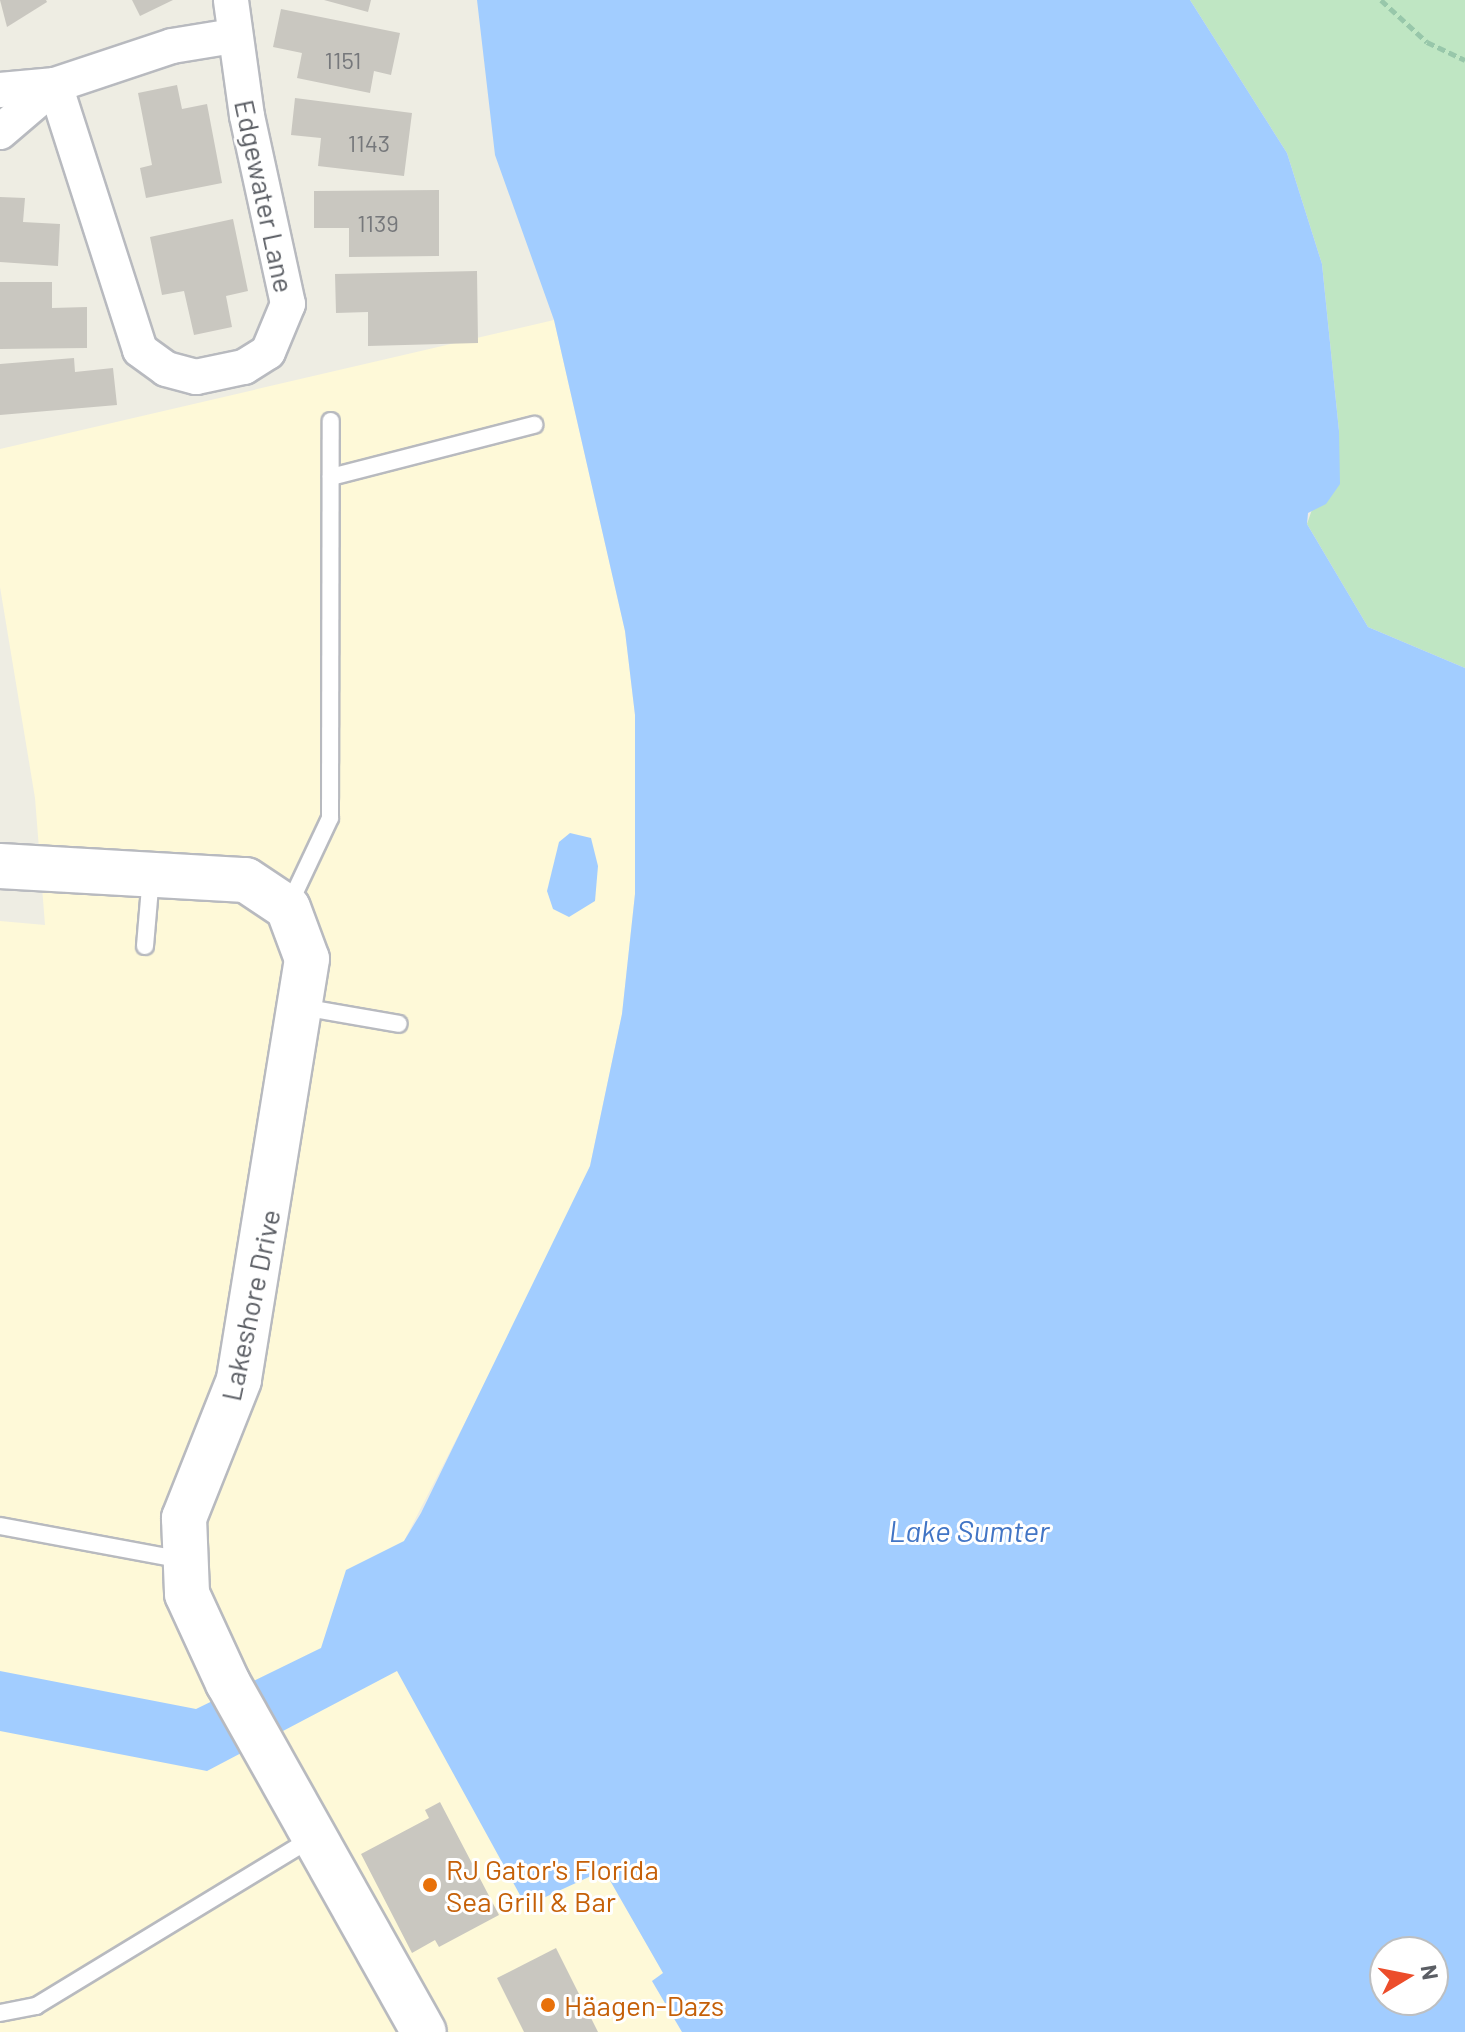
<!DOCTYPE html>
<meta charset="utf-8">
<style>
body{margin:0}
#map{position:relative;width:1465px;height:2032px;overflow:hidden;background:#eeede3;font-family:Barlow,sans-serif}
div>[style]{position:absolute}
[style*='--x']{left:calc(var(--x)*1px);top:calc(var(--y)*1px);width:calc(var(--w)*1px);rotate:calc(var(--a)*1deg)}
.commercial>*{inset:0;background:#fef9d8}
.green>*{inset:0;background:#bfe6c3}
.water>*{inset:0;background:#a2cdff}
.building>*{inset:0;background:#c9c7c0}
.path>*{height:5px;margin-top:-2.5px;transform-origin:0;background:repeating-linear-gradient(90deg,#98c7aa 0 8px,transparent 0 12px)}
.roads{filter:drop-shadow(2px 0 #b8babf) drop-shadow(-2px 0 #b8babf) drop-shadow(0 2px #b8babf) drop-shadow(0 -2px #b8babf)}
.lane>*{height:16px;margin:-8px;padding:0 8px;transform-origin:8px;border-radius:8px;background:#fff}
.street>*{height:34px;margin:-17px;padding:0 17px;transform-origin:17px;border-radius:17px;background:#fff}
.secondary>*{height:44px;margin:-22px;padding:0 22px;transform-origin:22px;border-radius:22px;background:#fff}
.dots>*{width:22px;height:22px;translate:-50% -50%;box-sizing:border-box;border:4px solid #fff;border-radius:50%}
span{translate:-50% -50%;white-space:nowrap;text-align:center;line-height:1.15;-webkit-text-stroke:6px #fff;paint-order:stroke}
.number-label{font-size:24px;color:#76787b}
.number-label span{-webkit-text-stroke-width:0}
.street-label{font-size:28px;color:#5b5e64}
.food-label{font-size:28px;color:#c56008}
.left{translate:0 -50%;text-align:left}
.water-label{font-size:30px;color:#4275c5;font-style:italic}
.north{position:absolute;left:1369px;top:1936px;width:80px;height:80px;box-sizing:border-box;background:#fff;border:2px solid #bdbfc1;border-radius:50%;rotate:80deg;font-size:22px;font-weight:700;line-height:32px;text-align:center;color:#5b5e64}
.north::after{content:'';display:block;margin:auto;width:28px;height:36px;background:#ec4d2b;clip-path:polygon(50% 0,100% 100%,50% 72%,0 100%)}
</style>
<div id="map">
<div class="commercial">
<div style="clip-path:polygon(554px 320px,625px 631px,635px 715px,635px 894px,622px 1014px,590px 1166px,567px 1224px,404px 1541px,525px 1905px,604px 1870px,664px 1974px,652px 1981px,682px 2032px,0 2032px,0 921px,45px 925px,35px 798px,0 587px,0 449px)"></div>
</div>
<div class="green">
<div style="clip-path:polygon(1190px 0,1465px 0,1465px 668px,1368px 627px,1307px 524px,1339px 431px,1322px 264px,1287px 153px)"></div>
</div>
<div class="water">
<div style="clip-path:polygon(evenodd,477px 0,1190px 0,1287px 153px,1322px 264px,1339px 431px,1340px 484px,1326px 504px,1308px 513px,1307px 524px,1368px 627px,1465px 668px,1465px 2032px,682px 2032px,652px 1981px,663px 1973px,604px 1870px,526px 1906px,397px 1671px,207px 1771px,0 1731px,0 1671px,196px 1709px,321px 1648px,346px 1570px,404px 1541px,421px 1513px,590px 1166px,622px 1014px,635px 894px,635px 715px,625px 631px,554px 320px,495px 155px,477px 0,1385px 1952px,1433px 1952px,1433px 2000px,1385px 2000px,1385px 1952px)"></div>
<div style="clip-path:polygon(570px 833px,591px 838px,598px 866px,595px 901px,569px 917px,553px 909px,547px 891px,559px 842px)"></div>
</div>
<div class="building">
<div style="clip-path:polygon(0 0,46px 0,47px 2px,7px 27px)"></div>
<div style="clip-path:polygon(132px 0,173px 0,140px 16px)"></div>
<div style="clip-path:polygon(324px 0,371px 0,368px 12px)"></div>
<div style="clip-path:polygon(281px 9px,400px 33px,391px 75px,374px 71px,370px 93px,297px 78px,302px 53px,273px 47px)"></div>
<div style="clip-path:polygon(177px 85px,182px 109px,207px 104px,222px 183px,146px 198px,140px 168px,152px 165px,138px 93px)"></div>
<div style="clip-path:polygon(295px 98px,412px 113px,404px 176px,318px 166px,321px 138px,291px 135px)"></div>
<div style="clip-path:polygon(439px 190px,439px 256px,349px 257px,349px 228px,314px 228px,314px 191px)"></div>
<div style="clip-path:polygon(0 197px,25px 198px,23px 222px,60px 224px,58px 266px,0 262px)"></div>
<div style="clip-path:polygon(233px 219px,248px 291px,226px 296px,232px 327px,194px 335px,184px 291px,162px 295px,150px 237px)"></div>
<div style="clip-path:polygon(477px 271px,478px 343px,368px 346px,368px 312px,336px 313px,335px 274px)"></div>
<div style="clip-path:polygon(0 282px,52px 282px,52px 308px,87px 307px,87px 348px,0 349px)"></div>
<div style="clip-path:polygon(74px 358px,75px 372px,113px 368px,117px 405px,0 415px,0 364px)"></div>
<div style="clip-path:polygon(440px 1802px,499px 1915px,439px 1947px,435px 1940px,412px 1953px,361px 1854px,429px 1818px,425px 1810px)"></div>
<div style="clip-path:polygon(556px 1948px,598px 2032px,524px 2032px,497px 1978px)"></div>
</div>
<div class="path">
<div style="--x:1381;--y:0;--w:62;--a:42.4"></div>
<div style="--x:1427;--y:42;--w:42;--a:25.3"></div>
</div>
<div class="roads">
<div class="lane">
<div style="--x:331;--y:477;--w:210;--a:-14.4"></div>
<div style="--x:288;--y:907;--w:98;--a:-64.7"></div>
<div style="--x:330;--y:818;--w:397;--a:-89.9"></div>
<div style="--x:145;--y:946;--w:70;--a:-85.1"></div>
<div style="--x:302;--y:1007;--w:98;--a:9.9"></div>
<div style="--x:0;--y:1526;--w:187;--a:10.5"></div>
<div style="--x:0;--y:2013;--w:37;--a:-11"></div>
<div style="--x:36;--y:2006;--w:325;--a:-31.3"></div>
</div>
<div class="street">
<div style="--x:55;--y:85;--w:278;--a:72.2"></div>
<div style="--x:140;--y:350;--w:32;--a:36"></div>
<div style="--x:166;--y:369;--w:31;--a:15"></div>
<div style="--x:196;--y:377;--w:49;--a:-11.8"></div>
<div style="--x:244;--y:367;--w:28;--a:-32"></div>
<div style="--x:268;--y:352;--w:52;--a:-67.4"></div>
<div style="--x:288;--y:304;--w:192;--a:-102.3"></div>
<div style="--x:247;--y:116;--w:117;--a:-97.9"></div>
<div style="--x:0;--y:90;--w:55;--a:-5.2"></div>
<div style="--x:55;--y:85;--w:123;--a:-18.4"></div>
<div style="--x:172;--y:46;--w:62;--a:-9.3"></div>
<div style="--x:0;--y:132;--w:72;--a:-40.5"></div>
</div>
<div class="secondary">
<div style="--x:0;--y:866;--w:246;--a:3.3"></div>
<div style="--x:246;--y:880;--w:50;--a:33.7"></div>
<div style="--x:288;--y:908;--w:54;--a:69.6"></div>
<div style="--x:307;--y:959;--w:426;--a:99.2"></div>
<div style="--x:239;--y:1380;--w:149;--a:111.7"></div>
<div style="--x:184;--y:1518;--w:76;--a:87.7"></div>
<div style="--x:187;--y:1594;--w:98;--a:65.3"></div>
<div style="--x:228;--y:1683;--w:400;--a:60.7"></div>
</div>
</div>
<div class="dots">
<div style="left:430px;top:1885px;background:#e8710a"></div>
<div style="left:548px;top:2005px;background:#e8710a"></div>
</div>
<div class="number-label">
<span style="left:343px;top:60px">1151</span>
<span style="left:369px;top:143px">1143</span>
<span style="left:378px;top:223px">1139</span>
</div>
<div class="street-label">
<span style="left:265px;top:196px;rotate:78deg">Edgewater Lane</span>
<span style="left:250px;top:1305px;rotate:-78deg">Lakeshore Drive</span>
</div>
<div class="food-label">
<span class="left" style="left:446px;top:1885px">RJ Gator's Florida<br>Sea Grill &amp; Bar</span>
<span class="left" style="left:564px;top:2005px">Häagen-Dazs</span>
</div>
<div class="water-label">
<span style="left:969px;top:1530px">Lake Sumter</span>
</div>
<div class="north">N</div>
</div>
